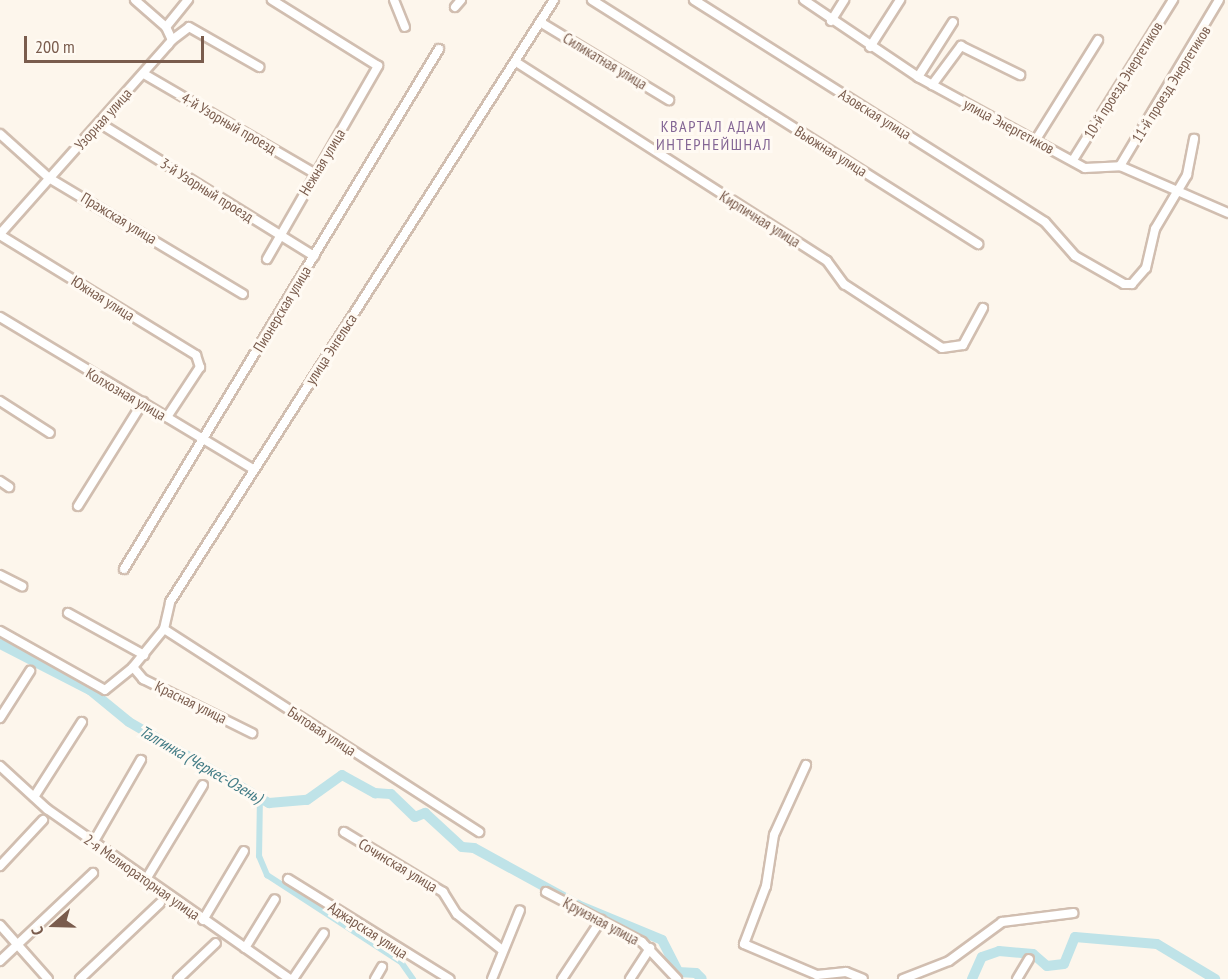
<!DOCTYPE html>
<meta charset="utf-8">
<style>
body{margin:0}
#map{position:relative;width:1228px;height:979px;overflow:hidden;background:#fdf6ec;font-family:"PT Sans Narrow",sans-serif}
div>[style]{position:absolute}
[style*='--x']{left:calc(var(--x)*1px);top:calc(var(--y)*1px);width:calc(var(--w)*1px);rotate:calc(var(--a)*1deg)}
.canal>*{height:6px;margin:-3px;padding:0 3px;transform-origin:3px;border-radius:3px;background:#bfe3e8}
.river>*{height:10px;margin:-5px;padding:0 5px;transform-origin:5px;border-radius:5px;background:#bfe3e8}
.roads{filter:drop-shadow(2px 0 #d1beb0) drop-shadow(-2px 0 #d1beb0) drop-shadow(0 2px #d1beb0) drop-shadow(0 -2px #d1beb0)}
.minor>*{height:8px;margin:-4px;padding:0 4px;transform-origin:4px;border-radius:4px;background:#fff}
span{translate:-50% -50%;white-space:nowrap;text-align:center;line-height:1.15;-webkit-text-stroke:6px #fffaf3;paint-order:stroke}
.street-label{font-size:15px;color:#7a5c4d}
.neighbourhood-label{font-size:16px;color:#846695;letter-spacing:1.5px}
.water-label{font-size:16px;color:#437c86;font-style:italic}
.north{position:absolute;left:24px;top:895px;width:60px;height:60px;-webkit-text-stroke:4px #fffaf3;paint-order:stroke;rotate:250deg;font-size:16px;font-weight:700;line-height:24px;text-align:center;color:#7a5c4d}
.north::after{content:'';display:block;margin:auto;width:21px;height:27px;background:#7a5c4d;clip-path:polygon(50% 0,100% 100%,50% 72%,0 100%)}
.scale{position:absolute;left:24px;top:36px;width:180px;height:27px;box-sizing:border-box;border:3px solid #7a5c4d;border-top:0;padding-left:8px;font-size:18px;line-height:21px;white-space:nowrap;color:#7a5c4d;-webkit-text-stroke:4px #fffaf3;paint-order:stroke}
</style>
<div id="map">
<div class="canal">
<div style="--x:260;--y:795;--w:61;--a:90.9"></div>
<div style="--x:259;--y:856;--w:21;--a:67"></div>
<div style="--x:267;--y:875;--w:160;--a:33"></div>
<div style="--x:401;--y:962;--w:21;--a:55"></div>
</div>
<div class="river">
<div style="--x:0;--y:644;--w:101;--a:27.1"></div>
<div style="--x:90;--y:690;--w:50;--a:39.4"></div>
<div style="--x:129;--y:722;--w:162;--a:30.1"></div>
<div style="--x:269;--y:803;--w:38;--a:-5"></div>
<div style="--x:307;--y:800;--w:43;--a:-35.5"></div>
<div style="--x:342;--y:775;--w:38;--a:29"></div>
<div style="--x:375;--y:793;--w:16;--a:4"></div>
<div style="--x:391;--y:794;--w:33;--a:44"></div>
<div style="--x:415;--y:817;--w:11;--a:-22"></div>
<div style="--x:425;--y:813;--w:50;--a:42.6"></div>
<div style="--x:462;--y:847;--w:12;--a:5"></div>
<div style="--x:474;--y:848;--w:119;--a:28.7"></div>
<div style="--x:578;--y:905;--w:91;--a:22.6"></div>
<div style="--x:662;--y:940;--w:36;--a:63"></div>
<div style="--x:678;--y:972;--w:18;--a:3"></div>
<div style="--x:696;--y:973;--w:8;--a:45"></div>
<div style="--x:972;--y:979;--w:24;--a:-66"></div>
<div style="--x:982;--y:957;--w:18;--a:-19"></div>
<div style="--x:999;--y:951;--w:34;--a:5"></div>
<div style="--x:1033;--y:954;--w:18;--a:41"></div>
<div style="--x:1047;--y:966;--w:17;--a:-7"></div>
<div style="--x:1064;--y:964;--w:29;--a:-68"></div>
<div style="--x:1075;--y:937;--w:82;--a:4.9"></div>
<div style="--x:1157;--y:944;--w:68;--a:31.1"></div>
</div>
<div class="roads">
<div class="minor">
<div style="--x:135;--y:0;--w:41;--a:41.1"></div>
<div style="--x:394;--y:0;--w:29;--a:68"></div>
<div style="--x:592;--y:0;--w:457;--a:32.3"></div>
<div style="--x:694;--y:0;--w:415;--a:32.3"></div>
<div style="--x:1045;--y:222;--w:45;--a:48.6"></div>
<div style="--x:1075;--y:256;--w:56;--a:29.7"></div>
<div style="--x:1124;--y:284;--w:8;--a:0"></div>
<div style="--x:1132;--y:284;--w:21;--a:-49"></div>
<div style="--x:1146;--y:268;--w:40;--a:-77"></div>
<div style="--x:1155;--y:229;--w:63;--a:-59.3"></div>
<div style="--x:1187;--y:175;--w:37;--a:-79"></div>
<div style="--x:804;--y:0;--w:138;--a:34"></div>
<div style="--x:918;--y:77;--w:190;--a:28.6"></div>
<div style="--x:1085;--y:168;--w:35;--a:-3"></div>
<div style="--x:1120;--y:166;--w:118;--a:23.5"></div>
<div style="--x:455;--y:7;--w:9;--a:-49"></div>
<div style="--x:831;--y:21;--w:25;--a:-58"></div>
<div style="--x:540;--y:22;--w:151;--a:31.2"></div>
<div style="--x:172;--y:40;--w:21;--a:-37"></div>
<div style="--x:189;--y:27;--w:81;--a:29.7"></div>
<div style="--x:870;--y:47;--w:56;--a:-57.4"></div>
<div style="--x:516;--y:62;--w:369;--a:32.6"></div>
<div style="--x:827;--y:261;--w:29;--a:54"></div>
<div style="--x:844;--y:284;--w:117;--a:33.1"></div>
<div style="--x:942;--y:348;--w:21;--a:-8"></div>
<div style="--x:963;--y:345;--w:42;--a:-61.6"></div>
<div style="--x:144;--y:74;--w:197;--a:30.2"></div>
<div style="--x:918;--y:77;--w:65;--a:-57.5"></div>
<div style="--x:932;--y:85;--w:49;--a:-53.4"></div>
<div style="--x:961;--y:46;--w:66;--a:26.2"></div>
<div style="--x:101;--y:124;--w:251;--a:31.8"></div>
<div style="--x:0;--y:134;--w:66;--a:41.9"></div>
<div style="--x:49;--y:178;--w:226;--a:30.9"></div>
<div style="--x:1035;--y:141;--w:119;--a:-58"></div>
<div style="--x:1073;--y:160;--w:189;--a:-58"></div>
<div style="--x:1120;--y:166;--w:193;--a:-59.2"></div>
<div style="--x:0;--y:234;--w:253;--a:-48.4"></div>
<div style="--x:168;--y:45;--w:6;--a:-51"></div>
<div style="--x:172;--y:40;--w:14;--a:-115"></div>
<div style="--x:166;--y:27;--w:35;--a:-51"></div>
<div style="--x:0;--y:235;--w:230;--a:31.5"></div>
<div style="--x:196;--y:355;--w:13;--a:72"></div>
<div style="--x:200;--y:367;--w:60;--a:123.4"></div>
<div style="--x:267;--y:259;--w:223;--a:-60.1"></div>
<div style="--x:378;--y:66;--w:125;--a:-148.1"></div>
<div style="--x:0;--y:317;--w:295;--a:31"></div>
<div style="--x:0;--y:401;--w:59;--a:32.6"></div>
<div style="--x:0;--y:481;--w:11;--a:34"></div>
<div style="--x:78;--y:506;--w:123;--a:-58"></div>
<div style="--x:124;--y:569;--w:608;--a:-58.79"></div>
<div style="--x:0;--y:575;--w:25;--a:27"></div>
<div style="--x:68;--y:613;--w:87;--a:28.9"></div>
<div style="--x:164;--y:629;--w:375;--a:32.8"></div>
<div style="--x:0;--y:631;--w:120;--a:29.3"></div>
<div style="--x:105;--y:690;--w:36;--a:-39"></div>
<div style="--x:133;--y:667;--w:49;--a:-50.8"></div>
<div style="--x:164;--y:629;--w:28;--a:-77"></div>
<div style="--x:170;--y:602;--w:714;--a:-57.47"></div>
<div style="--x:133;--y:667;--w:16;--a:50"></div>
<div style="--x:143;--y:679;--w:122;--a:26.4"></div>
<div style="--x:0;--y:718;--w:56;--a:-57.4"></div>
<div style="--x:806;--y:765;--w:77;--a:114.6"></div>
<div style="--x:774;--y:835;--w:52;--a:98.9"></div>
<div style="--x:766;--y:886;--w:62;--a:110.8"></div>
<div style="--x:744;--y:944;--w:79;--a:23"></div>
<div style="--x:817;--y:975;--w:29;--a:-6"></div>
<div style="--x:846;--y:972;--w:18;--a:22"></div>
<div style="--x:0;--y:766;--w:64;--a:42.5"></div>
<div style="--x:47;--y:809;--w:297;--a:35"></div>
<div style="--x:34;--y:797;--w:89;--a:-57.4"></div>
<div style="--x:344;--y:832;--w:116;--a:31.2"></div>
<div style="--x:443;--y:892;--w:26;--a:58"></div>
<div style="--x:457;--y:914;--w:56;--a:38.5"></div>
<div style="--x:93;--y:843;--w:96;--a:-60"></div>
<div style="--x:0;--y:866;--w:63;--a:-46.9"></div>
<div style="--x:288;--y:879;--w:190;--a:31.8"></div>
<div style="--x:145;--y:881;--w:112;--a:-58.9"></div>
<div style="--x:546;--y:892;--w:108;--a:27.5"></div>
<div style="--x:642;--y:942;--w:51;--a:46.6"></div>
<div style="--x:203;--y:920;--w:80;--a:-59.3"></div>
<div style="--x:0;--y:925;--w:72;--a:48.4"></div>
<div style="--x:245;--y:948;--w:57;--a:-58.5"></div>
<div style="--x:0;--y:961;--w:128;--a:-43.4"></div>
<div style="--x:80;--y:979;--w:110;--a:-43.5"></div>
<div style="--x:178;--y:979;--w:52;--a:-43.5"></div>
<div style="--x:293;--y:979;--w:55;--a:-56"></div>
<div style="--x:375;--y:979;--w:14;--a:-60"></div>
<div style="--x:492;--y:979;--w:74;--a:-67.9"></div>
<div style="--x:562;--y:979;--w:71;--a:-56.5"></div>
<div style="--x:630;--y:979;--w:37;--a:-57"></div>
<div style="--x:903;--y:979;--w:49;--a:-21.4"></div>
<div style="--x:949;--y:961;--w:66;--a:-36.3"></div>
<div style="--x:1002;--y:922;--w:72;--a:-7.2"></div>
<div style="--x:1017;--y:979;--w:23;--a:-59"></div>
</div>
</div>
<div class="street-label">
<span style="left:605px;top:61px;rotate:31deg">Силикатная улица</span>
<span style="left:1123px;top:80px;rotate:-58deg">10-й проезд Энергетиков</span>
<span style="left:1171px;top:84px;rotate:-58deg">11-й проезд Энергетиков</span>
<span style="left:875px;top:114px;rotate:32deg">Азовская улица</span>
<span style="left:103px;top:119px;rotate:-48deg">Узорная улица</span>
<span style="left:229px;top:123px;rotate:30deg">4-й Узорный проезд</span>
<span style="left:1009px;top:126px;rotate:28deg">улица Энергетиков</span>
<span style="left:831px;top:151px;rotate:32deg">Вьюжная улица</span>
<span style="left:322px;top:162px;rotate:-59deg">Нежная улица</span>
<span style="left:207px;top:190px;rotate:32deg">3-й Узорный проезд</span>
<span style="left:119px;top:218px;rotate:31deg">Пражская улица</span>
<span style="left:760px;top:219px;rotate:32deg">Кирпичная улица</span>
<span style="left:103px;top:298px;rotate:32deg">Южная улица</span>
<span style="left:282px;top:309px;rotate:-59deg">Пионерская улица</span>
<span style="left:331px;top:349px;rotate:-57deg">улица Энгельса</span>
<span style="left:126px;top:394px;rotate:30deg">Колхозная улица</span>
<span style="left:191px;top:702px;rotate:26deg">Красная улица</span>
<span style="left:322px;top:731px;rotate:33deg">Бытовая улица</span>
<span style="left:398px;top:865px;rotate:31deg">Сочинская улица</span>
<span style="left:142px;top:877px;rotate:35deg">2-я Мелиораторная улица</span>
<span style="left:601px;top:921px;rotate:28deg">Круизная улица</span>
<span style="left:368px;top:930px;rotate:33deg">Аджарская улица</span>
</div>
<div class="neighbourhood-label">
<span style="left:714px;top:135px">КВАРТАЛ АДАМ<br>ИНТЕРНЕЙШНАЛ</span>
</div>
<div class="water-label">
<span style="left:201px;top:764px;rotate:30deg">Талгинка (Черкес-Озень)</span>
</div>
<div class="north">С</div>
<div class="scale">200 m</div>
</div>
